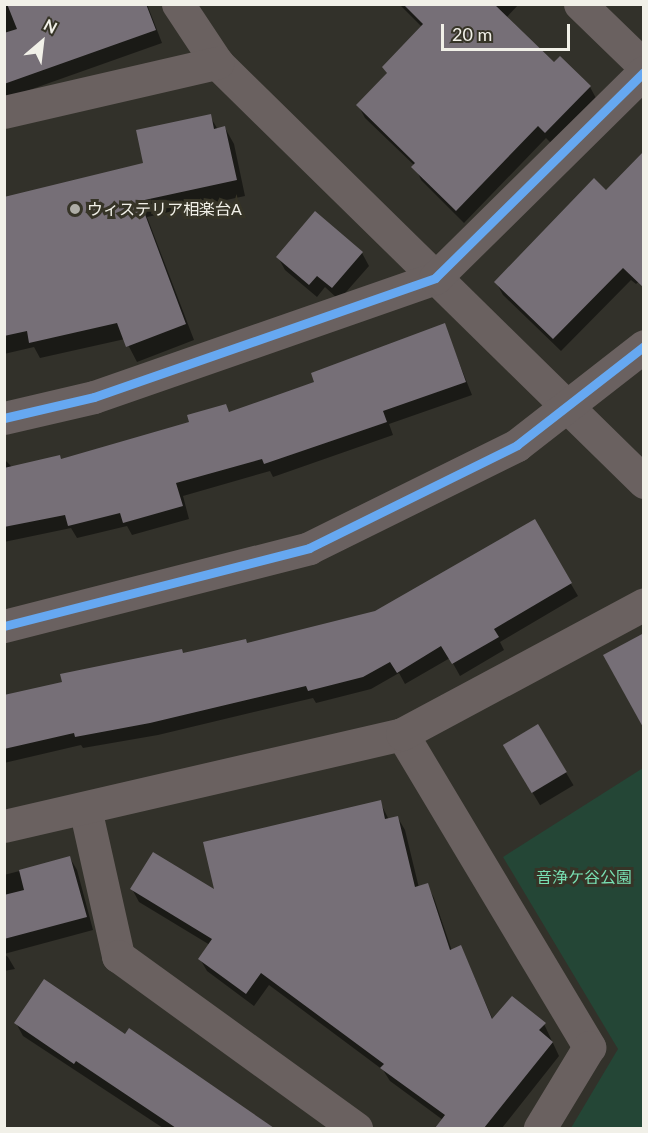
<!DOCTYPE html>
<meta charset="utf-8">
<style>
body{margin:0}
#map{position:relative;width:648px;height:1133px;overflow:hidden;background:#32312a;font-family:Lato,"Noto Sans JP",sans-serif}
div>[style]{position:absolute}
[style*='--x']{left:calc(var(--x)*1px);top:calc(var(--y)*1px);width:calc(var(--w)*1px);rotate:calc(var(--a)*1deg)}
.green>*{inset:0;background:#244636}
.shadow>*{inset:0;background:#0007;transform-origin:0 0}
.building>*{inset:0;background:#766f77;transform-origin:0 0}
.minor>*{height:33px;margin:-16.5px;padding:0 16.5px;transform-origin:16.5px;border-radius:16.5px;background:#6a6160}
.tertiary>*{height:33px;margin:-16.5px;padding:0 16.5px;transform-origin:16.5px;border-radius:16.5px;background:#6a6160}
.cycleway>*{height:9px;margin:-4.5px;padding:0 4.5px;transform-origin:4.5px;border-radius:4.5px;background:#66a8f1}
.dots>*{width:16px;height:16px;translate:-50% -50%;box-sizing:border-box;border:3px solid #363427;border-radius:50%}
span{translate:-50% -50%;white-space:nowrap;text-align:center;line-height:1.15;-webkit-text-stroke:6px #363427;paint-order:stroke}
.poi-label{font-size:16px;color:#f1f0e8}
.left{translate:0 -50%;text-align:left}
.park-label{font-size:16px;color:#78dfb2}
.frame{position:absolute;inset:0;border:6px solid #f1f0e8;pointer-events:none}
.north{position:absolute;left:12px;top:12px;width:60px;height:60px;-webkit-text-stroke:4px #363427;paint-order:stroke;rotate:28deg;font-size:16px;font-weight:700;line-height:24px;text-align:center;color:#f1f0e8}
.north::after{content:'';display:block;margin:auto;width:21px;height:27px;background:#f1f0e8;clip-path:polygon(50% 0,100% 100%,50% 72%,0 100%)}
.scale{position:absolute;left:441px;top:24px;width:129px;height:27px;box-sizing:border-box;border:3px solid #f1f0e8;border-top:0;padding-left:8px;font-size:18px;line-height:21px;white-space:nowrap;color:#f1f0e8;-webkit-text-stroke:4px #363427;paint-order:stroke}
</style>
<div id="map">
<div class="green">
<div style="clip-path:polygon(643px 768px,643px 1128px,571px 1128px,618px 1049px,503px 857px)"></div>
</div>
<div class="shadow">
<div style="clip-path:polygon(4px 4px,147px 4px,162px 43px,4px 99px)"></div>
<div style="clip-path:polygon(399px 4px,519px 4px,506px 18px,554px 64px,590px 87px,597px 100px,553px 145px,546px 138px,464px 223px,421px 180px,415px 166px,365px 118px,358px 105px,388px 74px,422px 27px)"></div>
<div style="clip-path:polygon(210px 116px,218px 130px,225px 128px,234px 144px,245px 196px,147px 217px,194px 340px,137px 362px,125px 339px,40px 358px,34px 347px,4px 354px,4px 199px,145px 164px)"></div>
<div style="clip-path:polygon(606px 192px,644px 277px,636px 284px,631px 280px,561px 351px,503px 295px,496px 282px)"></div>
<div style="clip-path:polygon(362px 253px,369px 266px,339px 300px,325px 287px,317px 297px,285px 270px,278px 257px)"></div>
<div style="clip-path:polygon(444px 325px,472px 395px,389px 424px,393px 435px,273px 477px,270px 471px,183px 496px,189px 519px,132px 535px,127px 526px,77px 538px,71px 528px,4px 542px,4px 459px,13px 468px,62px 461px,191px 424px,225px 406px,230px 413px,316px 383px)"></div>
<div style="clip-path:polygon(534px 521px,578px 596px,500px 642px,504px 650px,460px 676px,450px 658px,405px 684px,399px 673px,371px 689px,316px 703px,313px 698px,158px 735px,83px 748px,81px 745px,4px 763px,4px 696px,247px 645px,376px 613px)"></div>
<div style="left:538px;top:726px;width:69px;height:39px;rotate:59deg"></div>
<div style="clip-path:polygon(380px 802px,389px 820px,398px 818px,405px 830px,419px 888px,427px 885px,434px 898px,452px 951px,461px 947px,493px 1020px,544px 1024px,559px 1056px,502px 1128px,440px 1128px,443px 1120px,390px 1081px,383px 1070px,269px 985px,254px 1006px,207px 971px,200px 959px,210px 945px,139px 902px,132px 889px,216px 892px)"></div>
<div style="clip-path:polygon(70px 858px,77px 870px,93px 930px,4px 954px,4px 875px)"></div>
<div style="clip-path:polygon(4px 954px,8px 957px,15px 969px,4px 971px)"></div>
<div style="clip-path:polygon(16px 1023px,126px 1036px,262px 1122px,265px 1128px,163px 1128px,23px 1036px)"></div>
</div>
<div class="building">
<div style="clip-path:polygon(7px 4px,146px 4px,156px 30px,4px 84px,4px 33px,17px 29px)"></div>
<div style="clip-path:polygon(403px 4px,494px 4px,554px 62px,560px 56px,591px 86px,545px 133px,538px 126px,456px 211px,411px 167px,415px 163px,356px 105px,387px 73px,382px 67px,423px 24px)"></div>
<div style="clip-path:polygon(211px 114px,214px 129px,225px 126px,237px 180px,140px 201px,186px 324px,126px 347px,117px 323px,29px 343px,27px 331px,4px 336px,4px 197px,143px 163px,136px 130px)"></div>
<div style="clip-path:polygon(644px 151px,644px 288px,623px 268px,553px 339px,494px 282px,594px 178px,606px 190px)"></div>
<div style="clip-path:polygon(315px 211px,363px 252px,332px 288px,317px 276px,309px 285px,276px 257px)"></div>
<div style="clip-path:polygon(445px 323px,466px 382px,383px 411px,387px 422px,264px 464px,262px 459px,176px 483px,183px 506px,123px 523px,120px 513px,68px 526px,65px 515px,4px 527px,4px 468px,60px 455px,61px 459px,189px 422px,187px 415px,226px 404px,229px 412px,314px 382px,311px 373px)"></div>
<div style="clip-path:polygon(535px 519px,572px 583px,494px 629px,499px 637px,452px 664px,441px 646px,397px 673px,390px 662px,363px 677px,308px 691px,306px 686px,150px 723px,75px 737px,74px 733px,4px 749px,4px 695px,62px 682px,60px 674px,182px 649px,183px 653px,246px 639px,247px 643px,375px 611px)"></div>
<div style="clip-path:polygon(644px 633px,644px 729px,603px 655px)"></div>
<div style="left:538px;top:724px;width:56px;height:41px;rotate:59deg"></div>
<div style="clip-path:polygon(381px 800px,385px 819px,398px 816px,415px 887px,428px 883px,450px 950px,461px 945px,492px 1019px,512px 996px,546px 1023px,539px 1030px,553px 1042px,484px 1128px,435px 1128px,445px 1115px,380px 1068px,384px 1064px,261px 973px,246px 994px,198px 959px,212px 939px,130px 889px,153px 852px,214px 889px,203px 842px)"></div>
<div style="clip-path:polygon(70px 856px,87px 917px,4px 939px,4px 895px,24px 890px,19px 870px)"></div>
<div style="clip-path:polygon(44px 979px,125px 1034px,129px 1028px,274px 1128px,176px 1128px,76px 1061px,74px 1064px,14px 1023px)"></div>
</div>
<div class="minor">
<div style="--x:178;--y:4;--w:71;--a:56.5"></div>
<div style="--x:217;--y:63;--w:598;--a:44.46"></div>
<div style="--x:580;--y:4;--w:89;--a:44.1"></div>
<div style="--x:4;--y:112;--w:219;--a:-13"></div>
<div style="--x:4;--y:418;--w:92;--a:-13.1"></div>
<div style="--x:94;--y:397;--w:361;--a:-19.2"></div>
<div style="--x:435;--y:278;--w:293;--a:-44.6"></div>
<div style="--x:402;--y:734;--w:365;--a:59.1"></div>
<div style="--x:589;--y:1047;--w:95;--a:121.2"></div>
<div style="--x:85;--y:808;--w:152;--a:77.4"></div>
<div style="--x:118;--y:956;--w:294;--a:35.9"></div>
<div style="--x:4;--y:826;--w:408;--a:-13"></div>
<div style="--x:402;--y:734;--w:275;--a:-28.2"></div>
</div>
<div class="tertiary">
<div style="--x:4;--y:626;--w:315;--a:-14.3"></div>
<div style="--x:309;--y:548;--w:232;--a:-26.3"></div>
<div style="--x:517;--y:445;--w:161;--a:-37.9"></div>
</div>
<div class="cycleway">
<div style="--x:4;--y:418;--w:92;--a:-13.1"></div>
<div style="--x:94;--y:397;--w:361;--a:-19.2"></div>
<div style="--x:435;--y:278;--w:293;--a:-44.6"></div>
<div style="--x:4;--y:626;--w:315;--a:-14.3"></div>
<div style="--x:309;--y:548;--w:232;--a:-26.3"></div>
<div style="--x:517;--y:445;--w:161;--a:-37.9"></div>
</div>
<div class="dots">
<div style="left:75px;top:209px;background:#aeada6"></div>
</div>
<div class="poi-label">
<span class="left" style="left:87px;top:209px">ウィステリア相楽台A</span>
</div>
<div class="park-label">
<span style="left:584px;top:877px">音浄ケ谷公園</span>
</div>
<div class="frame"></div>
<div class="north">N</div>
<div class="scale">20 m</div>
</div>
